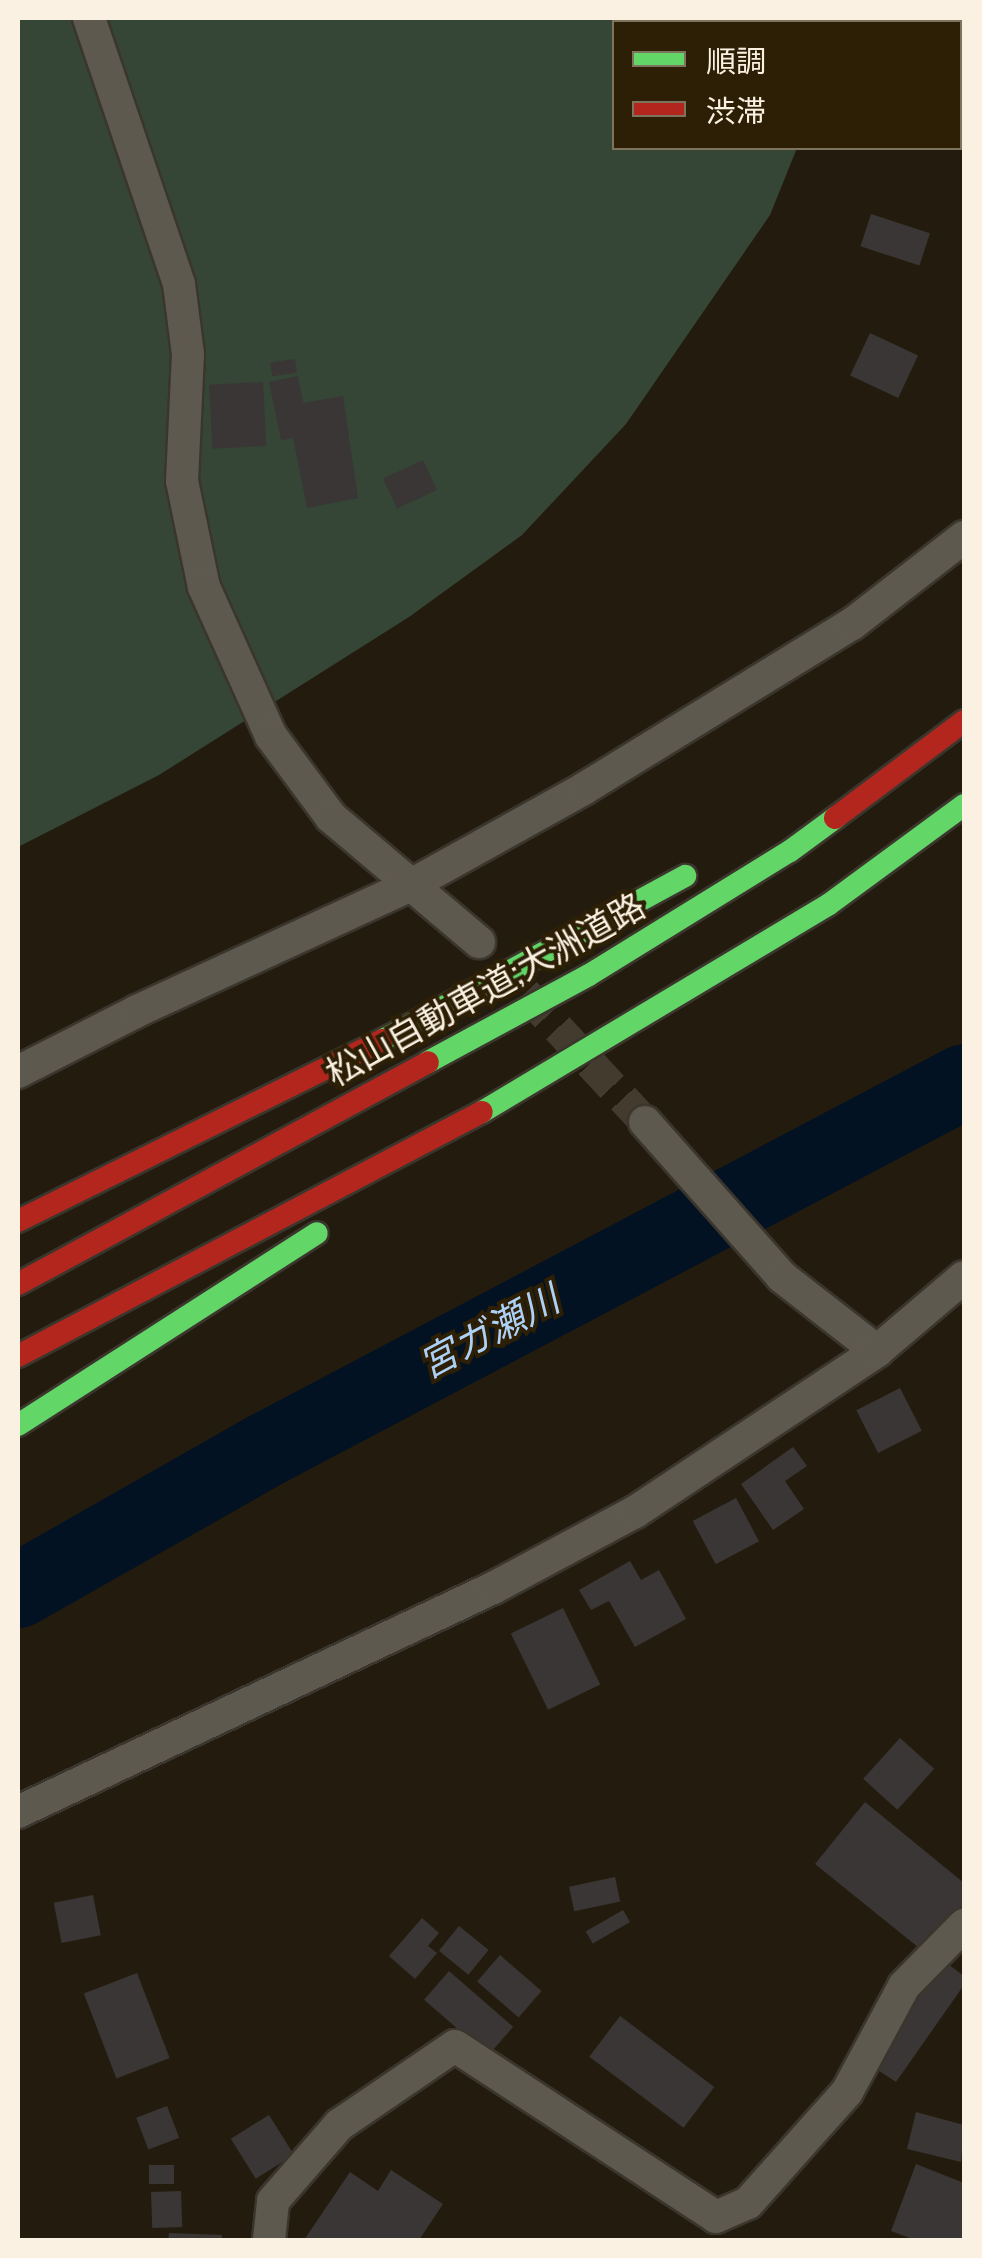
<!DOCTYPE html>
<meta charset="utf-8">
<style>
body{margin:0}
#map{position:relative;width:982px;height:2258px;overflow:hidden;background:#231c0e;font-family:Mulish,"Noto Sans JP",sans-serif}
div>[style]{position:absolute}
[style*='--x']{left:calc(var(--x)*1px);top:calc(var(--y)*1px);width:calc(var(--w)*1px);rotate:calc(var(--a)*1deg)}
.green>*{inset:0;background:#354636}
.river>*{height:75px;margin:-37.5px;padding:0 37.5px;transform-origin:37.5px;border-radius:37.5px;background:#031223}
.building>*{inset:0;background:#393635;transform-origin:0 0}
.street-tunnel>*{height:32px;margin-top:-16px;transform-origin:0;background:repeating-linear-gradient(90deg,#433c2e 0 32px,transparent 0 48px)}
.roads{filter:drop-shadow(2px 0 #3b362d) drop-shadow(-2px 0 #3b362d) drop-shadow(0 2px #3b362d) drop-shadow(0 -2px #3b362d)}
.street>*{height:32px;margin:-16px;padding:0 16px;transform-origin:16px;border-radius:16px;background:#5e594f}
.fast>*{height:22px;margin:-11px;padding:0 11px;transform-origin:11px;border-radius:11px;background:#63d668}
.jam>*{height:22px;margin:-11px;padding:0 11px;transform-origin:11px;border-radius:11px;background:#b3261e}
span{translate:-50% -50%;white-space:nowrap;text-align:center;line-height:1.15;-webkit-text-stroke:8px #2c1f05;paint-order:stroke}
.street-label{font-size:35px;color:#faf1e2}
.water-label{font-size:38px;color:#add1f6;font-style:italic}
.frame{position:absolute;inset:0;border:20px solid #faf1e2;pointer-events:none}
.legend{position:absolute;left:612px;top:20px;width:350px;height:130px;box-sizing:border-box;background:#2c1f05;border:2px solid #7e735d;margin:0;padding:12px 18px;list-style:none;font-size:30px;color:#faf1e2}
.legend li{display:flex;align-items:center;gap:20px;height:50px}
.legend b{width:50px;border:2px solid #7e735d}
</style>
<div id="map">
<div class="green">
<div style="clip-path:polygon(18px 18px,834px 18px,833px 22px,614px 22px,614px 148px,797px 148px,770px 215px,626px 424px,522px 535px,409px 617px,159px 775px,18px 847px)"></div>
</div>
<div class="river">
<div style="--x:18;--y:1590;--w:285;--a:-29.6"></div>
<div style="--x:266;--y:1449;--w:789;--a:-27.8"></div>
</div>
<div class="building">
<div style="clip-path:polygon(852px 18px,964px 18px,964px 49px,960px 55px,960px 22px,859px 22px)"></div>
<div style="left:871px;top:214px;width:62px;height:34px;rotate:18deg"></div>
<div style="left:870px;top:333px;width:53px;height:47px;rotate:25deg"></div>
<div style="left:295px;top:359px;width:14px;height:25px;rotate:82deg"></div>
<div style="clip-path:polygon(298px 376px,303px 403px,343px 396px,358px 498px,307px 508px,293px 438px,281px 440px,269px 382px)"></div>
<div style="left:263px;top:382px;width:64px;height:54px;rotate:87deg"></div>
<div style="left:423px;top:460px;width:33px;height:44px;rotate:65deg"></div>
<div style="left:900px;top:1388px;width:48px;height:49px;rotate:63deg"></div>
<div style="clip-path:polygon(793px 1447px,807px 1466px,785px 1481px,804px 1509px,773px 1530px,741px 1484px)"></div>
<div style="left:736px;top:1498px;width:49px;height:49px;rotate:62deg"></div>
<div style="clip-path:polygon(630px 1561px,641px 1580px,659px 1570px,686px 1619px,635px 1647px,609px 1601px,591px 1610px,579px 1590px)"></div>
<div style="left:563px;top:1608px;width:85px;height:58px;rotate:64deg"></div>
<div style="left:900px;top:1738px;width:46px;height:55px;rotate:42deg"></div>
<div style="clip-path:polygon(865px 1802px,964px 1883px,964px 1912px,929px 1956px,815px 1864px)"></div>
<div style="left:615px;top:1877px;width:25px;height:47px;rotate:78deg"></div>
<div style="left:93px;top:1895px;width:41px;height:40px;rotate:79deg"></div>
<div style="left:623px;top:1910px;width:14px;height:43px;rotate:60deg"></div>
<div style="clip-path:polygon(422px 1918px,439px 1933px,428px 1946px,437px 1953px,415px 1979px,389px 1956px)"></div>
<div style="left:459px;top:1926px;width:38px;height:32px;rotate:39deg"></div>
<div style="left:500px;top:1955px;width:55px;height:35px;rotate:41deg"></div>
<div style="clip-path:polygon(944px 1961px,964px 1976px,964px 1985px,896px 2082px,870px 2065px)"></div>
<div style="left:449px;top:1971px;width:85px;height:38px;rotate:41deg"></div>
<div style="left:137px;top:1973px;width:91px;height:57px;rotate:69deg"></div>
<div style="left:620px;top:2016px;width:118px;height:51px;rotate:37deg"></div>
<div style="left:167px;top:2106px;width:34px;height:33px;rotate:69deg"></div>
<div style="clip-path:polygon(916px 2112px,964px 2125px,961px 2162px,907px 2149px)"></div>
<div style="left:269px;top:2115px;width:47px;height:45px;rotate:58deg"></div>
<div style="clip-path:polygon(916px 2164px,964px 2183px,964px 2240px,915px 2240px,891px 2231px)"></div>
<div style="left:149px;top:2165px;width:25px;height:19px"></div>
<div style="clip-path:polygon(391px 2170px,443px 2204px,419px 2240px,304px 2240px,350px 2172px,378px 2191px)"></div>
<div style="left:181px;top:2191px;width:36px;height:30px;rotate:88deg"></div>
<div style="clip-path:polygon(169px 2233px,222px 2235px,222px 2240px,168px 2240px)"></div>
</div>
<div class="street-tunnel">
<div style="--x:525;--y:993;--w:176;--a:47.1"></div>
</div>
<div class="roads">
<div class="street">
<div style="--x:89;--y:18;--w:281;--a:71.3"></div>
<div style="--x:179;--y:284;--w:71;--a:82.7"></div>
<div style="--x:188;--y:354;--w:127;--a:92.7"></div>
<div style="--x:182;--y:481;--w:108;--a:78.3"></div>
<div style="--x:204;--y:587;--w:163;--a:65.8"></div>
<div style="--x:271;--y:736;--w:101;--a:53.5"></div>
<div style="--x:331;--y:817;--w:194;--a:40.2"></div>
<div style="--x:18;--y:1072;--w:134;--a:-27.1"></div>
<div style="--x:137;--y:1011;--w:302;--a:-24.7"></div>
<div style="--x:411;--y:885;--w:199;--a:-29.1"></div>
<div style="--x:585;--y:788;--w:313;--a:-31.6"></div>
<div style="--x:852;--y:624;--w:142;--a:-37.8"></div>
<div style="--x:645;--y:1122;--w:207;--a:48.5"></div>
<div style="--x:782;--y:1277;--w:120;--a:37.9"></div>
<div style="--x:18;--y:1812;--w:525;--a:-25.25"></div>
<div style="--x:493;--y:1588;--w:161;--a:-28.2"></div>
<div style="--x:635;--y:1512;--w:291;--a:-33.6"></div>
<div style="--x:877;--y:1351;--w:114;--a:-40.4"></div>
<div style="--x:269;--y:2240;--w:39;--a:-84"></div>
<div style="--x:273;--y:2201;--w:101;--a:-49"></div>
<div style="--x:339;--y:2125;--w:140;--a:-34.3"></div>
<div style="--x:455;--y:2046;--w:312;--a:33.2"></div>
<div style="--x:716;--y:2217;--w:35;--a:-24"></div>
<div style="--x:748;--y:2203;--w:149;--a:-48.3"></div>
<div style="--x:847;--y:2092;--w:120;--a:-61.7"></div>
<div style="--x:904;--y:1986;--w:86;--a:-45.5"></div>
</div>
<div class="fast">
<div style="--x:383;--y:1040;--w:344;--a:-28.5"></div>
<div style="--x:428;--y:1062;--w:183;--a:-28.4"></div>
<div style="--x:589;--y:975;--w:236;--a:-31.7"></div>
<div style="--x:790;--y:851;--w:56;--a:-36.3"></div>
<div style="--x:482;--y:1112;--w:403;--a:-30.9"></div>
<div style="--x:828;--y:905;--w:169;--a:-36.3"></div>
<div style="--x:18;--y:1425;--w:355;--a:-32.7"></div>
</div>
<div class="jam">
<div style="--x:835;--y:818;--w:161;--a:-36.9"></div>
<div style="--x:18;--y:1221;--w:407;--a:-26.4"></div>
<div style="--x:18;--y:1284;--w:466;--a:-28.4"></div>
<div style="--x:18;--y:1356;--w:524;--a:-27.74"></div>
</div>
</div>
<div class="street-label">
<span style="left:485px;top:989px;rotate:-29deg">松山自動車道;大洲道路</span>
</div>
<div class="water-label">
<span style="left:489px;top:1332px;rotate:-28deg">宮ガ瀬川</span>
</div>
<div class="frame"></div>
<ul class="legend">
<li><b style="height:12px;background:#63d668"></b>順調</li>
<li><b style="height:12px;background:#b3261e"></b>渋滞</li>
</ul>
</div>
